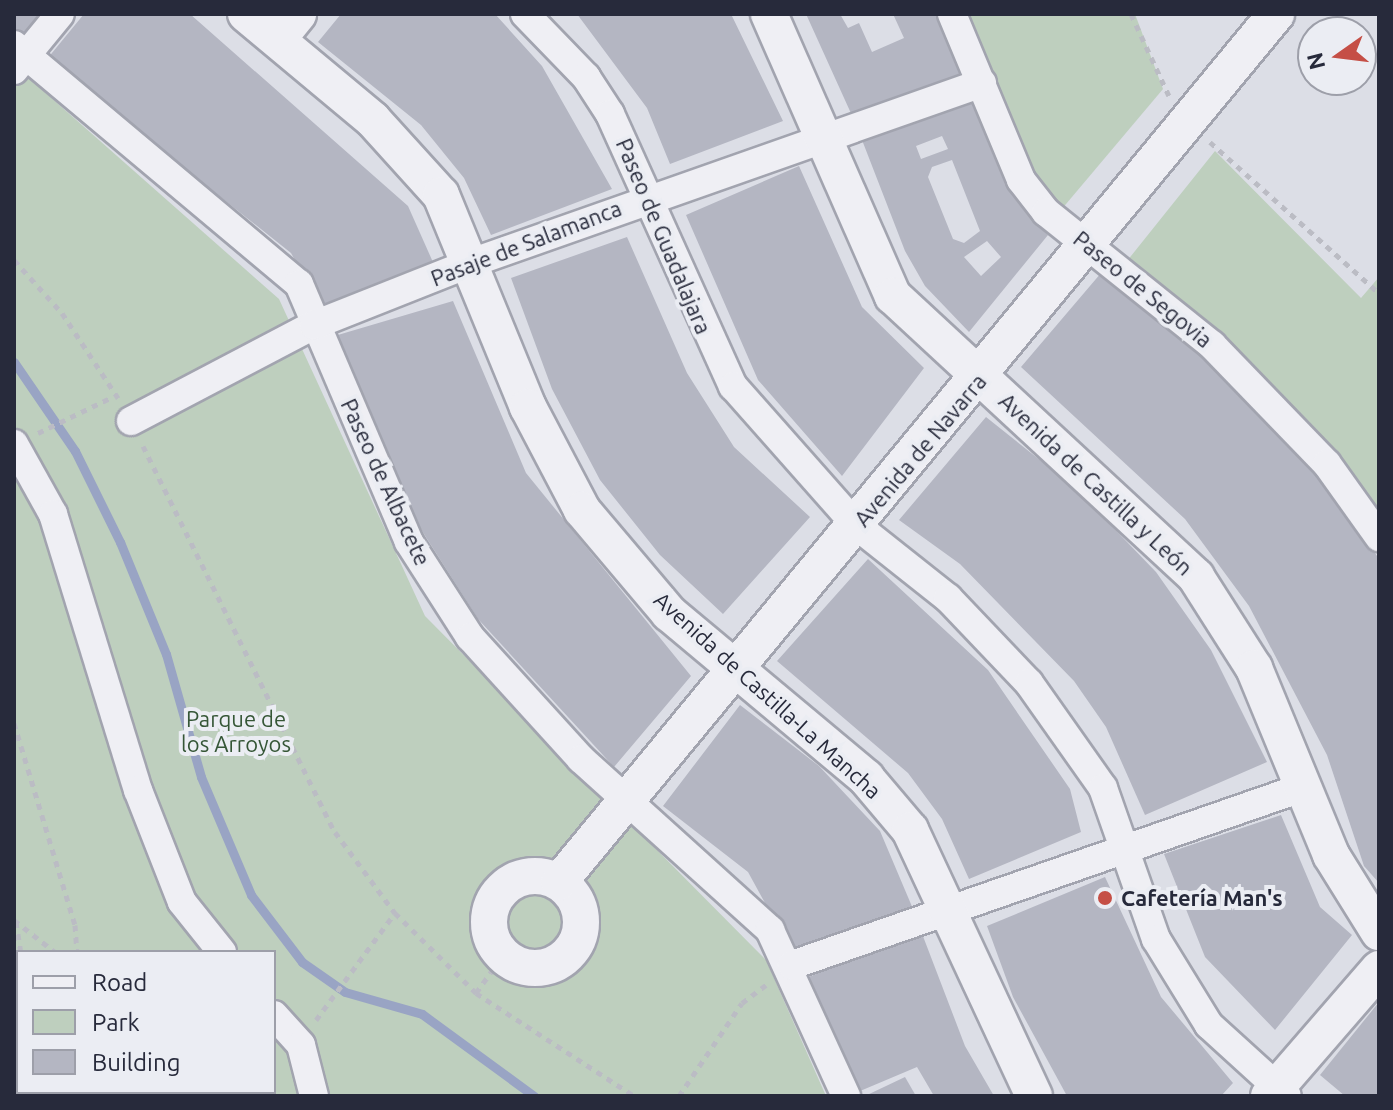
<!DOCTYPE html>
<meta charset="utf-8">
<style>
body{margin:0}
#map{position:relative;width:1393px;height:1110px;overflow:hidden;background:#dcdee6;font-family:Ubuntu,sans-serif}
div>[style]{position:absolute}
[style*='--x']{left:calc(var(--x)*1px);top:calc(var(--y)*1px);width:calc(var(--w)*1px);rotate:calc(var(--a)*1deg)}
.green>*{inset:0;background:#becfbe}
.stream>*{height:9px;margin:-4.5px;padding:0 4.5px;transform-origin:4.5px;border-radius:4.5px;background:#99a4c4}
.building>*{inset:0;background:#b4b6c2}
.path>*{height:5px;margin-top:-2.5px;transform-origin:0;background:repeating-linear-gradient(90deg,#bbbcc4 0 6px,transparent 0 12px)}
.roads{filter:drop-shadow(2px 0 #a2a4af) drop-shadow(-2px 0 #a2a4af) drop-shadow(0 2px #a2a4af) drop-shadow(0 -2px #a2a4af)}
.pedestrian>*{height:28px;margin:-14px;padding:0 14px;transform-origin:14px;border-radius:14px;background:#efeff4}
.minor>*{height:36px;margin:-18px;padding:0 18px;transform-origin:18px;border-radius:18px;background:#efeff4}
.minor>.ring{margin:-18px;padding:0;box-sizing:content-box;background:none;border:36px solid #efeff4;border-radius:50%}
.dots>*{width:22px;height:22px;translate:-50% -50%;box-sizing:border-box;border:4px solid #ebedf3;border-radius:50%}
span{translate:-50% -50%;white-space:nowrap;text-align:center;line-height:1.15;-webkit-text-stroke:8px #ebedf3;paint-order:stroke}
.street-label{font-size:22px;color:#272a3b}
.park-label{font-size:22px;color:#355636}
.poi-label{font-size:22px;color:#272a3b;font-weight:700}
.left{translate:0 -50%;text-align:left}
.frame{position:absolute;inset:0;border:16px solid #272a3b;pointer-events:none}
.legend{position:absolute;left:16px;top:950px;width:260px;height:144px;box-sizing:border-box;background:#ebedf3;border:2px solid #9d9fa9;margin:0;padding:10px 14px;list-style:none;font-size:24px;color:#272a3b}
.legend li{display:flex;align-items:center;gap:16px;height:40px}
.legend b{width:40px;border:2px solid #9d9fa9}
.north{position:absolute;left:1297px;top:16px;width:80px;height:80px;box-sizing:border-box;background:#ebedf3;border:2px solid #9d9fa9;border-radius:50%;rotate:256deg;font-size:22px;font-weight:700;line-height:32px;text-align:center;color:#272a3b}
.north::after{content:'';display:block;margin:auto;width:28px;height:36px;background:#c54f46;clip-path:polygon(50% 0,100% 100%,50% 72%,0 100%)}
</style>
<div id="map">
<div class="green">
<div style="clip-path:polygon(964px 14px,1135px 14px,1163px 89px,1061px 210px,1044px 199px)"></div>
<div style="clip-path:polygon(evenodd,14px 65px,279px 299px,425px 616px,766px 960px,826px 1096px,14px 1096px,14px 65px,18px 952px,274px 952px,274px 1092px,18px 1092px,18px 952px)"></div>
<div style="clip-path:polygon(1215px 151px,1361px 298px,1379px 277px,1379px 525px,1127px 261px)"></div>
</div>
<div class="stream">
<div style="--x:14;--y:362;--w:108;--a:55.6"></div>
<div style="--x:75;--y:451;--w:102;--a:63.7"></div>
<div style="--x:120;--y:542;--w:121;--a:67.7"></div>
<div style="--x:166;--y:654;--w:128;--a:74.1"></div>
<div style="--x:201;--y:777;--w:128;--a:67"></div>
<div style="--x:251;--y:895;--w:84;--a:52.7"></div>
<div style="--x:302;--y:962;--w:52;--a:34.9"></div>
<div style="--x:345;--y:992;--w:80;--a:15.9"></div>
<div style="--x:422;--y:1014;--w:139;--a:36.2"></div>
</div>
<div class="building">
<div style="clip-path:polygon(14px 14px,53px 14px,27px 46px,14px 36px)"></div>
<div style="clip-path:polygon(84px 14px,190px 14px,408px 206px,436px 269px,323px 312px,291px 253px,47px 59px)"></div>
<div style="clip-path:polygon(341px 14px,495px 14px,542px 66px,612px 189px,491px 235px,464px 178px,421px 125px,318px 42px)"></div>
<div style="clip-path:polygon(577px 14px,731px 14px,783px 121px,670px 164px,647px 108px)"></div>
<div style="clip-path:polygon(806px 14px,840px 14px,848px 28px,859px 23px,872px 52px,904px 38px,893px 14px,943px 14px,969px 79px,854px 120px)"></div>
<div style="clip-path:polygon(evenodd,979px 97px,1013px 189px,1048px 235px,969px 332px,925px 286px,905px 251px,862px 140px,979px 97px,942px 136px,948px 149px,921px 159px,916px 146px,942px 136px,979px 97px,952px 160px,980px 231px,964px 243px,953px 239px,928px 177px,932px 167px,952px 160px,979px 97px,987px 241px,1001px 257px,981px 276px,964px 257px,987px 241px)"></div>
<div style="clip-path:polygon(799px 166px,862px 307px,924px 368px,842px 476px,758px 380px,686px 215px)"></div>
<div style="clip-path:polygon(627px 237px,687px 373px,734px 447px,810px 517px,723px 614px,660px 555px,600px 480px,552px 389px,511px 278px)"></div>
<div style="clip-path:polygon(1107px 266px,1311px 456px,1379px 559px,1379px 883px,1364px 866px,1327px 755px,1249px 606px,1185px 519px,1021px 367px)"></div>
<div style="clip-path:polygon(453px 301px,526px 473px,691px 676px,614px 767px,478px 619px,417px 523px,331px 337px)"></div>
<div style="clip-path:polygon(986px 417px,1075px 488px,1156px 572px,1211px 650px,1267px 762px,1145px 815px,1106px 727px,1074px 681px,960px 564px,899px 520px)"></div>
<div style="clip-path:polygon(868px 559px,988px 670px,1070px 789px,1081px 832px,969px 879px,942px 819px,908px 773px,777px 661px)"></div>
<div style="clip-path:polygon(740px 705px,819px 766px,880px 831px,916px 916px,795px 958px,748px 872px,663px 806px)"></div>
<div style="clip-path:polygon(1281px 815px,1320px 907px,1352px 935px,1275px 1030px,1205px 957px,1164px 854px)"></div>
<div style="clip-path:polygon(1105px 877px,1161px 997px,1233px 1083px,1221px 1096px,1067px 1096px,1013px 997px,987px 926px)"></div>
<div style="clip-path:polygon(921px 931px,965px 1046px,994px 1096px,934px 1096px,917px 1067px,853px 1094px,806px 978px)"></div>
<div style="clip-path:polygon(1379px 1002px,1379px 1096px,1345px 1096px,1320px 1075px)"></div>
<div style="clip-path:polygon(905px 1077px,916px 1096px,865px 1096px)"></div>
</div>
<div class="path">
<div style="--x:1131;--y:14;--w:90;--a:65.1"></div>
<div style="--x:1210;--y:142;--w:227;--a:41.8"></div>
<div style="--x:14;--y:260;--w:72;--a:47.8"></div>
<div style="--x:62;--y:313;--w:102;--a:56.6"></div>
<div style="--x:38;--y:433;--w:82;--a:-25.9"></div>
<div style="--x:143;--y:446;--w:431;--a:63.6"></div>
<div style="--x:335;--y:832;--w:101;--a:53.5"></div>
<div style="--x:395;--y:913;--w:114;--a:44.6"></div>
<div style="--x:476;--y:993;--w:189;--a:33.1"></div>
<div style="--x:14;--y:723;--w:211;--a:73.2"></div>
<div style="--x:75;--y:925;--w:27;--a:86"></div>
<div style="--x:14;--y:920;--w:52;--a:38"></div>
<div style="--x:16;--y:922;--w:30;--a:81"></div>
<div style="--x:476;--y:993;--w:47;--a:-54.6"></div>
<div style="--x:316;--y:1020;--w:133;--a:-53.6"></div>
<div style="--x:42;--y:1092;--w:4;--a:90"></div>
<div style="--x:86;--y:1092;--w:4;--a:90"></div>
<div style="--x:198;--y:1092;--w:6;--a:45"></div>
<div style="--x:679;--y:1096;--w:112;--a:-55.9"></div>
<div style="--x:742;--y:1003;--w:30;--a:-37"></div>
</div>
<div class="roads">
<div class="pedestrian">
<div style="--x:525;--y:14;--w:88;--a:45.9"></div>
<div style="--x:586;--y:77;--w:44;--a:57"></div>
<div style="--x:610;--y:114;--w:299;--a:65.7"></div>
<div style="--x:733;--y:386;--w:187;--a:48.5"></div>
<div style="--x:857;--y:526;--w:116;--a:38.4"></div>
<div style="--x:948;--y:598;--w:117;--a:46.4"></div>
<div style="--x:1029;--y:683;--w:128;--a:54.8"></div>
<div style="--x:1103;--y:788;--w:160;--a:70.7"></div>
<div style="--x:1156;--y:939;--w:101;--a:58.4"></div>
<div style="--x:1209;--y:1025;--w:105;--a:42.3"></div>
<div style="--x:952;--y:14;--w:180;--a:67.4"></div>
<div style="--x:1021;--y:180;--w:41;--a:52"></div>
<div style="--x:1046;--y:212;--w:213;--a:38.7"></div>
<div style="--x:1212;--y:345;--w:165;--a:46"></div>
<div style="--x:1327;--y:464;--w:90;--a:54.5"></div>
<div style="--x:14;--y:45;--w:372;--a:40"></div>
<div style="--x:299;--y:284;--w:280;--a:66.9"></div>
<div style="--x:409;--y:542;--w:113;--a:57.3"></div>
<div style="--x:470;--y:637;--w:165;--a:47.7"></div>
<div style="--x:581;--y:759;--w:255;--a:42.1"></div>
<div style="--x:770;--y:930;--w:183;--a:65.4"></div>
<div style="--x:14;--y:70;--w:72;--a:-50.6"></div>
<div style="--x:131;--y:421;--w:207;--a:-27.7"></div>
<div style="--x:314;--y:325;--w:166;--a:-21.6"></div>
<div style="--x:468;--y:264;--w:545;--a:-19.4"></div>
<div style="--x:14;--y:444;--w:80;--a:60.9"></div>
<div style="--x:53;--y:514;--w:289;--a:72.9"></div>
<div style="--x:138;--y:790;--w:120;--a:68.6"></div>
<div style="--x:182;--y:902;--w:64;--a:51.3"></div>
<div style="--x:792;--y:965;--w:542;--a:-19.17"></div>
<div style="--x:274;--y:1015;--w:40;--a:48"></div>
<div style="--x:301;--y:1045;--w:53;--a:75.7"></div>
</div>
<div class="minor">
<div style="--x:246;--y:14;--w:165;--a:39.8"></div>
<div style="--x:373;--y:120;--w:101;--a:47.8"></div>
<div style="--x:441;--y:195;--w:229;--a:67.7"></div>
<div style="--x:528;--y:407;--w:116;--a:62.3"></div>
<div style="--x:582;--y:510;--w:135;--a:49.8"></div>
<div style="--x:669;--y:613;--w:257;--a:39.9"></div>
<div style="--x:866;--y:778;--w:68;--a:49.8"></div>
<div style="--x:910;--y:830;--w:293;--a:65"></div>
<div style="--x:769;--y:14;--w:308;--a:66.3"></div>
<div style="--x:893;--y:296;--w:413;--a:42.8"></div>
<div style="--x:1196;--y:577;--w:108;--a:57.5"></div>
<div style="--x:1254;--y:668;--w:202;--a:67.6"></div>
<div style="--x:1331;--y:855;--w:91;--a:58.1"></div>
<div style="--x:278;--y:39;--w:32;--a:-51"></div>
<div class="ring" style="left:489px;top:876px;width:56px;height:56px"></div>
<div style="--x:559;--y:882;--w:1126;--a:-50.44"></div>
<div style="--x:1269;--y:1096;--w:168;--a:-49.1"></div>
</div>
</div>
<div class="dots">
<div style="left:1105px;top:898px;background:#c54f46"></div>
</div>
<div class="street-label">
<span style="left:664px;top:236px;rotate:67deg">Paseo de Guadalajara</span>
<span style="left:526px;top:243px;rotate:-21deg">Pasaje de Salamanca</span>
<span style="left:1143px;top:289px;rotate:39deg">Paseo de Segovia</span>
<span style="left:920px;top:450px;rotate:-50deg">Avenida de Navarra</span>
<span style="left:386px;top:482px;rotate:65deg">Paseo de Albacete</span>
<span style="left:1096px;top:484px;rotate:43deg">Avenida de Castilla y León</span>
<span style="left:768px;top:695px;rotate:42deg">Avenida de Castilla-La Mancha</span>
</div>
<div class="park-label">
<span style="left:236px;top:731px">Parque de<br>los Arroyos</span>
</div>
<div class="poi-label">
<span class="left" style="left:1121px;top:898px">Cafetería Man's</span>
</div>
<div class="frame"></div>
<ul class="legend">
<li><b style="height:10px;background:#efeff4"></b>Road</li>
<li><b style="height:22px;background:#becfbe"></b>Park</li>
<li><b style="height:22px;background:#b4b6c2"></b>Building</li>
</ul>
<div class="north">N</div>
</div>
